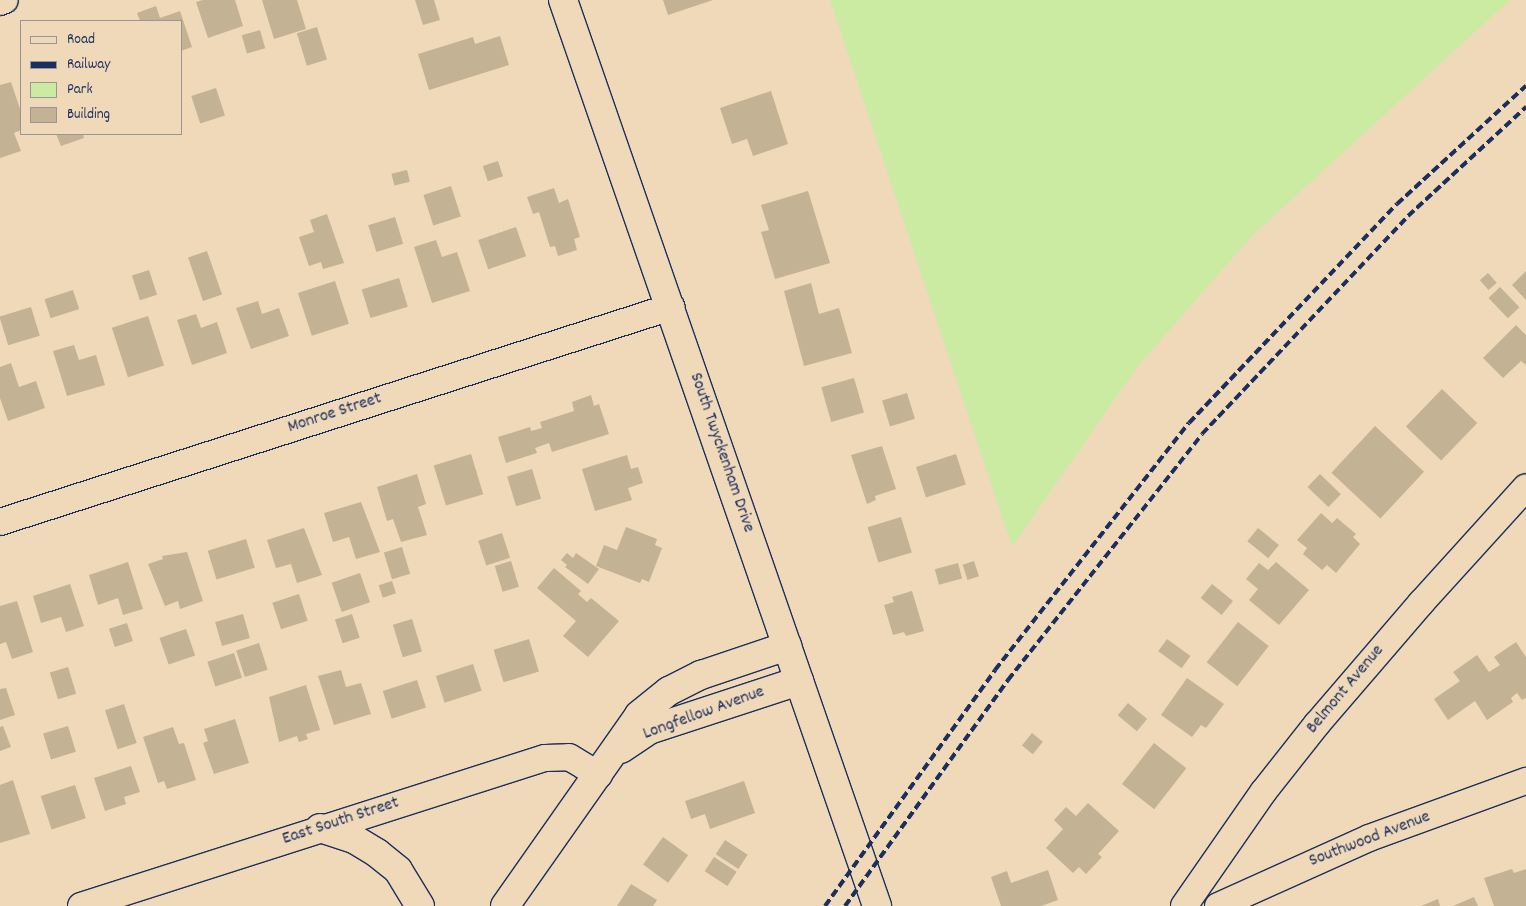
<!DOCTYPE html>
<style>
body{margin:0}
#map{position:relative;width:1526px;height:906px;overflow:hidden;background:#f0d9b9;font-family:Dekko,sans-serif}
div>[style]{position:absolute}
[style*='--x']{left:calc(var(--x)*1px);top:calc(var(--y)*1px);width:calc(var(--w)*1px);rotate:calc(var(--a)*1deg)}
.green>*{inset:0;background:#cceba2}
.building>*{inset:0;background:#c3b294;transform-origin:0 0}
.roads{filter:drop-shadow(1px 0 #1b2f5e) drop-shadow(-1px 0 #1b2f5e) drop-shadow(0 1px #1b2f5e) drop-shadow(0 -1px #1b2f5e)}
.minor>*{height:26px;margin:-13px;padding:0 13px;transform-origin:13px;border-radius:13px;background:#f0d9b9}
.tertiary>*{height:28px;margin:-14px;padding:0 14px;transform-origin:14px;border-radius:14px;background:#f0d9b9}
.rail>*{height:4px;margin-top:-2px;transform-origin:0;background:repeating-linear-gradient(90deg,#1b2f5e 0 8px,transparent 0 12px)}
span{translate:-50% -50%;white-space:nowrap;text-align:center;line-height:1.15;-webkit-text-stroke:4px #f0d9b9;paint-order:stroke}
.street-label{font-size:18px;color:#1b2f5e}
.legend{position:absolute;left:20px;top:20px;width:162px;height:115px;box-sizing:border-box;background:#f0d9b9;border:1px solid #9b9595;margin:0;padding:6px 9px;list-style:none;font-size:15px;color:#1b2f5e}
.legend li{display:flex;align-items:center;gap:10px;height:25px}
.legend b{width:25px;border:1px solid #9b9595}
</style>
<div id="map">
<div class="green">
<div style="clip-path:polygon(830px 0,1510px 0,1252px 236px,1138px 366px,1012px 547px)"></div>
</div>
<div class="building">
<div style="clip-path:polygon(203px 0,235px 0,243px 26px,208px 38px,196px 2px)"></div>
<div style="clip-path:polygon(262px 0,297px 0,306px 29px,274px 39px)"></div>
<div style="clip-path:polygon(415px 0,434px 0,440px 20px,423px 25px)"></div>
<div style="clip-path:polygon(663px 0,713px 0,668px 15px)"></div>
<div style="clip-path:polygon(156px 6px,160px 18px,180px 11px,192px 47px,181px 51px,181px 21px,140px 21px,137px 13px)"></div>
<div style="left:317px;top:27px;width:34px;height:21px;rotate:73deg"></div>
<div style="left:260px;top:30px;width:19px;height:19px;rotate:74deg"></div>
<div style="clip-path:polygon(500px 36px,509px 65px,429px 90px,418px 54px,473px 37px,475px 44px)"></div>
<div style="clip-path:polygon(11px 82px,21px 112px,21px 130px,14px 133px,21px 151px,0 158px,0 85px)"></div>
<div style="left:216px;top:88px;width:29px;height:26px;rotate:72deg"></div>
<div style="clip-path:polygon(771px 91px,788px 144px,753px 156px,747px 139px,732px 144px,720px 108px)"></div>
<div style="clip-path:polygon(56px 134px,83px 134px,84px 138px,61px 146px)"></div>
<div style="left:498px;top:161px;width:16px;height:16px;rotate:72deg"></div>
<div style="left:407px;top:170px;width:12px;height:16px;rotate:76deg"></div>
<div style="left:451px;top:186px;width:32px;height:29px;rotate:72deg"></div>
<div style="clip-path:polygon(554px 188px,559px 203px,568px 199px,580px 237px,574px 239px,577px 250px,558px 256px,555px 246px,550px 247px,539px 212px,533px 214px,527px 197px)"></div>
<div style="clip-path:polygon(808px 191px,830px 263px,775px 279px,761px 232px,769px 230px,761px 205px)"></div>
<div style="clip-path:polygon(327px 214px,344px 263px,323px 269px,321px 262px,309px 266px,299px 237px,314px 232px,310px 220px)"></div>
<div style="left:395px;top:217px;width:28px;height:28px;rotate:73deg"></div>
<div style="left:516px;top:227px;width:31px;height:40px;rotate:71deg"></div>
<div style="clip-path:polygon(436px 240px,442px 257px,457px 252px,470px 291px,432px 303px,414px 247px)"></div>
<div style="left:207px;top:251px;width:46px;height:20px;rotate:71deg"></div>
<div style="left:149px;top:270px;width:26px;height:18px;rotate:72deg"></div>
<div style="clip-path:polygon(1526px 271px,1526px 300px,1512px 285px)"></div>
<div style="left:1488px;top:273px;width:13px;height:11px;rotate:48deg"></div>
<div style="left:399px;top:278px;width:30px;height:39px;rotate:73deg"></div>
<div style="left:335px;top:281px;width:45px;height:39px;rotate:72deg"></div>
<div style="clip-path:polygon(811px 283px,819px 314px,839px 308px,852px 353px,804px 366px,784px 291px)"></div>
<div style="left:1500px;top:287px;width:28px;height:16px;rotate:46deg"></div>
<div style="left:73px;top:290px;width:20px;height:30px;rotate:72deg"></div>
<div style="clip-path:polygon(258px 301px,262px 314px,279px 308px,289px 336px,251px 349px,236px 308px)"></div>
<div style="left:31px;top:307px;width:30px;height:33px;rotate:73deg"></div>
<div style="clip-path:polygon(196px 314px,201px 328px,217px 322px,227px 353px,192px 365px,177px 320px)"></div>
<div style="left:148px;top:316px;width:52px;height:38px;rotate:72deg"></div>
<div style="clip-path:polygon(1516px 325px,1526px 335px,1526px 365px,1521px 361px,1503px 378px,1483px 358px)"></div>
<div style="clip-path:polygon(74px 345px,79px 360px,96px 355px,105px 385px,67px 396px,53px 351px)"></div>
<div style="clip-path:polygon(11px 363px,19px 387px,36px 381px,45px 408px,8px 421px,0 398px,0 367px)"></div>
<div style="left:854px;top:378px;width:36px;height:34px;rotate:74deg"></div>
<div style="left:1442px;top:389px;width:49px;height:52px;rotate:44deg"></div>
<div style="left:907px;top:393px;width:27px;height:26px;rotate:73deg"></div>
<div style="clip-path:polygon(591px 395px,594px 406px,599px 404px,609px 434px,552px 452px,549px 443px,535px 448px,537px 453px,506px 463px,498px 437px,530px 427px,531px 431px,542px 428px,540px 422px,574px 411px,572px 402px)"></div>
<div style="left:1375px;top:426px;width:67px;height:64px;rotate:43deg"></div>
<div style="clip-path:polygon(882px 446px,896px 489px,875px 496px,876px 500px,867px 504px,851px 455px)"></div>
<div style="left:471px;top:454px;width:42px;height:39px;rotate:73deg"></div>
<div style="left:956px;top:454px;width:32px;height:42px;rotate:72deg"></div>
<div style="clip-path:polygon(627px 455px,631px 469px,638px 467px,643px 483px,628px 488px,632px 500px,595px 511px,582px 469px)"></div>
<div style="left:532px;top:469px;width:31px;height:26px;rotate:73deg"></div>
<div style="clip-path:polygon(417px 474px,426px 504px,418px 507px,427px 535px,401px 542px,393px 519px,387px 521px,377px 487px)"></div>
<div style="left:1320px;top:474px;width:29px;height:18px;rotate:44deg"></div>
<div style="clip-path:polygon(361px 502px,380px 552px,356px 559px,349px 537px,333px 542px,324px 513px)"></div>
<div style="clip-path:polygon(1321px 513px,1332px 523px,1337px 518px,1356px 534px,1353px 537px,1360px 544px,1336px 573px,1327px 565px,1322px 570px,1303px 554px,1307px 548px,1297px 540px)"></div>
<div style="left:901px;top:517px;width:37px;height:35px;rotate:73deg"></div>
<div style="clip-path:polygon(626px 527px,657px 539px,655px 545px,662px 548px,649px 582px,642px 579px,640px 583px,596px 566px,604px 545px,617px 550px)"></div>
<div style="clip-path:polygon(304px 528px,322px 575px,297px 583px,291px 564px,276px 568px,267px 540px)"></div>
<div style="left:1258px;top:528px;width:27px;height:17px;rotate:39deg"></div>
<div style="left:502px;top:533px;width:26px;height:25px;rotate:72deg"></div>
<div style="left:246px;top:539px;width:30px;height:40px;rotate:73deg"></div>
<div style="left:402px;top:547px;width:28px;height:19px;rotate:73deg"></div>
<div style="clip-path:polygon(187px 552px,203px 601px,180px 609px,178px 601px,165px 606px,148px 564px,163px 559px,162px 556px)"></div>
<div style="clip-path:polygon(567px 553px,573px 558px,576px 553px,599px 569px,588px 584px,565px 567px,567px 565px,561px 560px)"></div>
<div style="left:511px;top:561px;width:27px;height:17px;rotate:73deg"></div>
<div style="left:974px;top:561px;width:16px;height:12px;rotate:72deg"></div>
<div style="clip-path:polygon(128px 562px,143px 609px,123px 615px,118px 598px,98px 605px,89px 575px)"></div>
<div style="clip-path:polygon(1276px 562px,1309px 590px,1279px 625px,1249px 600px,1258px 589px,1246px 579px,1259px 563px,1268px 570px)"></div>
<div style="left:958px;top:563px;width:16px;height:24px;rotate:75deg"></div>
<div style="clip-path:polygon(554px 568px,581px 591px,578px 594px,587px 602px,591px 598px,619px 621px,588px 657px,563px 636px,576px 621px,537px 588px)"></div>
<div style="left:360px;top:573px;width:31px;height:30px;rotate:71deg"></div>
<div style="left:392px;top:581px;width:13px;height:14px;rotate:72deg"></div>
<div style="clip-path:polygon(70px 584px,84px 626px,66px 632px,61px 617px,41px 623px,33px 596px)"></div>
<div style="left:1212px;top:584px;width:27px;height:18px;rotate:39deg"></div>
<div style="clip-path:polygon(912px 591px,924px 631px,906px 636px,904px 632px,893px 635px,884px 605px,894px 602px,892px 597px)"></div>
<div style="left:299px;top:594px;width:28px;height:28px;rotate:72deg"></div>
<div style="clip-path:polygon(17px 601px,33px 652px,12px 659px,6px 642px,0 644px,0 606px)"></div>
<div style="left:243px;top:614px;width:25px;height:29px;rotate:74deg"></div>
<div style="left:352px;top:614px;width:25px;height:18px;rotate:72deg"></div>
<div style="left:412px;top:619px;width:34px;height:20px;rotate:73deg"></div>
<div style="left:1238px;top:622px;width:39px;height:51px;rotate:38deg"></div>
<div style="left:127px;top:623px;width:19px;height:19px;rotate:72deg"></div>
<div style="left:186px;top:629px;width:28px;height:28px;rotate:71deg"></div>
<div style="left:529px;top:639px;width:34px;height:37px;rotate:73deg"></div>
<div style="left:1167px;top:639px;width:29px;height:15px;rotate:36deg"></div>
<div style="clip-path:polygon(1516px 642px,1526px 657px,1526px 698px,1522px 700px,1517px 693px,1511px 698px,1513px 702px,1487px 720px,1475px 701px,1448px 720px,1434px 699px,1460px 681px,1453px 672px,1477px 655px,1489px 672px,1500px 665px,1494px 657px)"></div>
<div style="left:259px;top:643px;width:28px;height:24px;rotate:72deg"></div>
<div style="left:234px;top:653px;width:26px;height:28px;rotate:72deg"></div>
<div style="left:473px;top:664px;width:28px;height:39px;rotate:72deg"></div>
<div style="left:68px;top:667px;width:28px;height:19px;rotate:73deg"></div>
<div style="clip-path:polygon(341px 670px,346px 687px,361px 683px,371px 714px,334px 725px,318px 676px)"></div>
<div style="clip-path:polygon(1187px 678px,1224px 704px,1206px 728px,1201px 725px,1192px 737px,1161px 715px)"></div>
<div style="left:417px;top:680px;width:29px;height:36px;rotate:72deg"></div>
<div style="clip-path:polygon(306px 685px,320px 730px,306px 734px,308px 739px,299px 742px,297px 736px,279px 742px,269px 697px)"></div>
<div style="clip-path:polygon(6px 688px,15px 715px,0 720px,0 689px)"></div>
<div style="left:1128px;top:703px;width:25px;height:16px;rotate:40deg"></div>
<div style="left:124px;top:704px;width:41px;height:20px;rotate:72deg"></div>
<div style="clip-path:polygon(235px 719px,249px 763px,214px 774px,203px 743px,208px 741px,204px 729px)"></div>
<div style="clip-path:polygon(3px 726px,11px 747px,0 751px,0 727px)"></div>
<div style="left:68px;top:726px;width:27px;height:26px;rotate:73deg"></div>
<div style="clip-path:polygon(173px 727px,179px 744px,184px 743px,196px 780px,167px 789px,164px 781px,158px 783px,143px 737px)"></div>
<div style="left:1032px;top:733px;width:14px;height:16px;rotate:39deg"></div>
<div style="left:1154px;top:743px;width:41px;height:52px;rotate:38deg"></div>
<div style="clip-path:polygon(131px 766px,140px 792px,124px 797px,126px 804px,105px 811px,94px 778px)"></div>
<div style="clip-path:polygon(13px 780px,30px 834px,0 843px,0 785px)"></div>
<div style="clip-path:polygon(744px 781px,755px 813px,710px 829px,705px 814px,691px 819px,685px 801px)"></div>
<div style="left:75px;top:785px;width:35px;height:36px;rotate:72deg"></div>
<div style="clip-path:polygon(1088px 803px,1119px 831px,1098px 854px,1102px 857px,1086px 874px,1079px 867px,1073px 873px,1046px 848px,1063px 829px,1054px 820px,1066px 807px,1076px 816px)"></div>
<div style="left:663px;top:837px;width:31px;height:34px;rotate:36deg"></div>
<div style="left:725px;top:840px;width:27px;height:17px;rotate:33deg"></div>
<div style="left:714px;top:857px;width:27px;height:17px;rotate:33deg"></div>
<div style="clip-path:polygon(1512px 869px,1514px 873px,1526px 869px,1526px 906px,1494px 906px,1484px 878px)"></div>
<div style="clip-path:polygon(1048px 870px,1058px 900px,1041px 906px,1001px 906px,991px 877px,1007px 871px,1011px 883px)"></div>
<div style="clip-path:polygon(631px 884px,657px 900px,653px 906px,617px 906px)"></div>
<div style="clip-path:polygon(1474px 897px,1478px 906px,1453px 906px)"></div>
<div style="clip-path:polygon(1438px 899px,1440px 906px,1421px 906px)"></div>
</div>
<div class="roads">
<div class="minor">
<div style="--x:0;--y:2;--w:5;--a:-22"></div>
<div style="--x:0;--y:522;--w:705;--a:-17.77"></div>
<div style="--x:81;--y:906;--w:487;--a:-17.7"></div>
<div style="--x:545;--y:758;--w:24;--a:-2"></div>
<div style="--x:569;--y:757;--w:35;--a:31"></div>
<div style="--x:1184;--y:906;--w:140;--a:-55.2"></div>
<div style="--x:1264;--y:791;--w:85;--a:-51.7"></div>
<div style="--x:1317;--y:724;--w:160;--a:-49.3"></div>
<div style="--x:1421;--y:603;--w:156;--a:-47.8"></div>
<div style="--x:1218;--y:906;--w:166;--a:-24.2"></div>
<div style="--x:1369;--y:838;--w:167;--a:-20"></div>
</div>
<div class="tertiary">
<div style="--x:563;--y:0;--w:959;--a:70.88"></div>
<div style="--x:621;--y:749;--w:34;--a:-34"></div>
<div style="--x:649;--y:730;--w:158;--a:-18.1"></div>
<div style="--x:320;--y:828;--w:36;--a:18"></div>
<div style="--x:354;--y:839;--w:27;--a:31"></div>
<div style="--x:377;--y:853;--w:27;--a:39"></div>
<div style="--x:398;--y:870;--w:42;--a:58.6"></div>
<div style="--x:505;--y:906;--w:233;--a:-54.9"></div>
<div style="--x:639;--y:715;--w:38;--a:-39"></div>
<div style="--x:669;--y:691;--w:36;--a:-27"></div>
<div style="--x:701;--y:675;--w:91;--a:-18.6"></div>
</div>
</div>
<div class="rail">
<div style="--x:825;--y:906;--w:291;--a:-54.2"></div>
<div style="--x:995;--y:670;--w:314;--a:-51.9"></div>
<div style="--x:1189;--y:423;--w:302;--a:-46.5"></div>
<div style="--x:1397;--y:204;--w:175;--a:-42.5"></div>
<div style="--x:845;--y:906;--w:279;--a:-54.2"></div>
<div style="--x:1008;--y:680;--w:313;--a:-51.7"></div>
<div style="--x:1202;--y:434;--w:300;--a:-46.6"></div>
<div style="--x:1408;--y:216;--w:161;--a:-42.7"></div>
</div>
<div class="street-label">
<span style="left:335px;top:414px;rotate:-18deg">Monroe Street</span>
<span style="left:721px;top:453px;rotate:71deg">South Twyckenham Drive</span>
<span style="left:1346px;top:690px;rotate:-50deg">Belmont Avenue</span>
<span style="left:704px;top:714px;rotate:-20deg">Longfellow Avenue</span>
<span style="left:341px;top:822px;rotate:-18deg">East South Street</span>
<span style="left:1370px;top:840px;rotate:-21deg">Southwood Avenue</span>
</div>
<ul class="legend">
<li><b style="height:6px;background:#f0d9b9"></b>Road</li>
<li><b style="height:6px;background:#1b2f5e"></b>Railway</li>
<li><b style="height:14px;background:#cceba2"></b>Park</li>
<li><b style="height:14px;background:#c3b294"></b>Building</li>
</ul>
</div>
